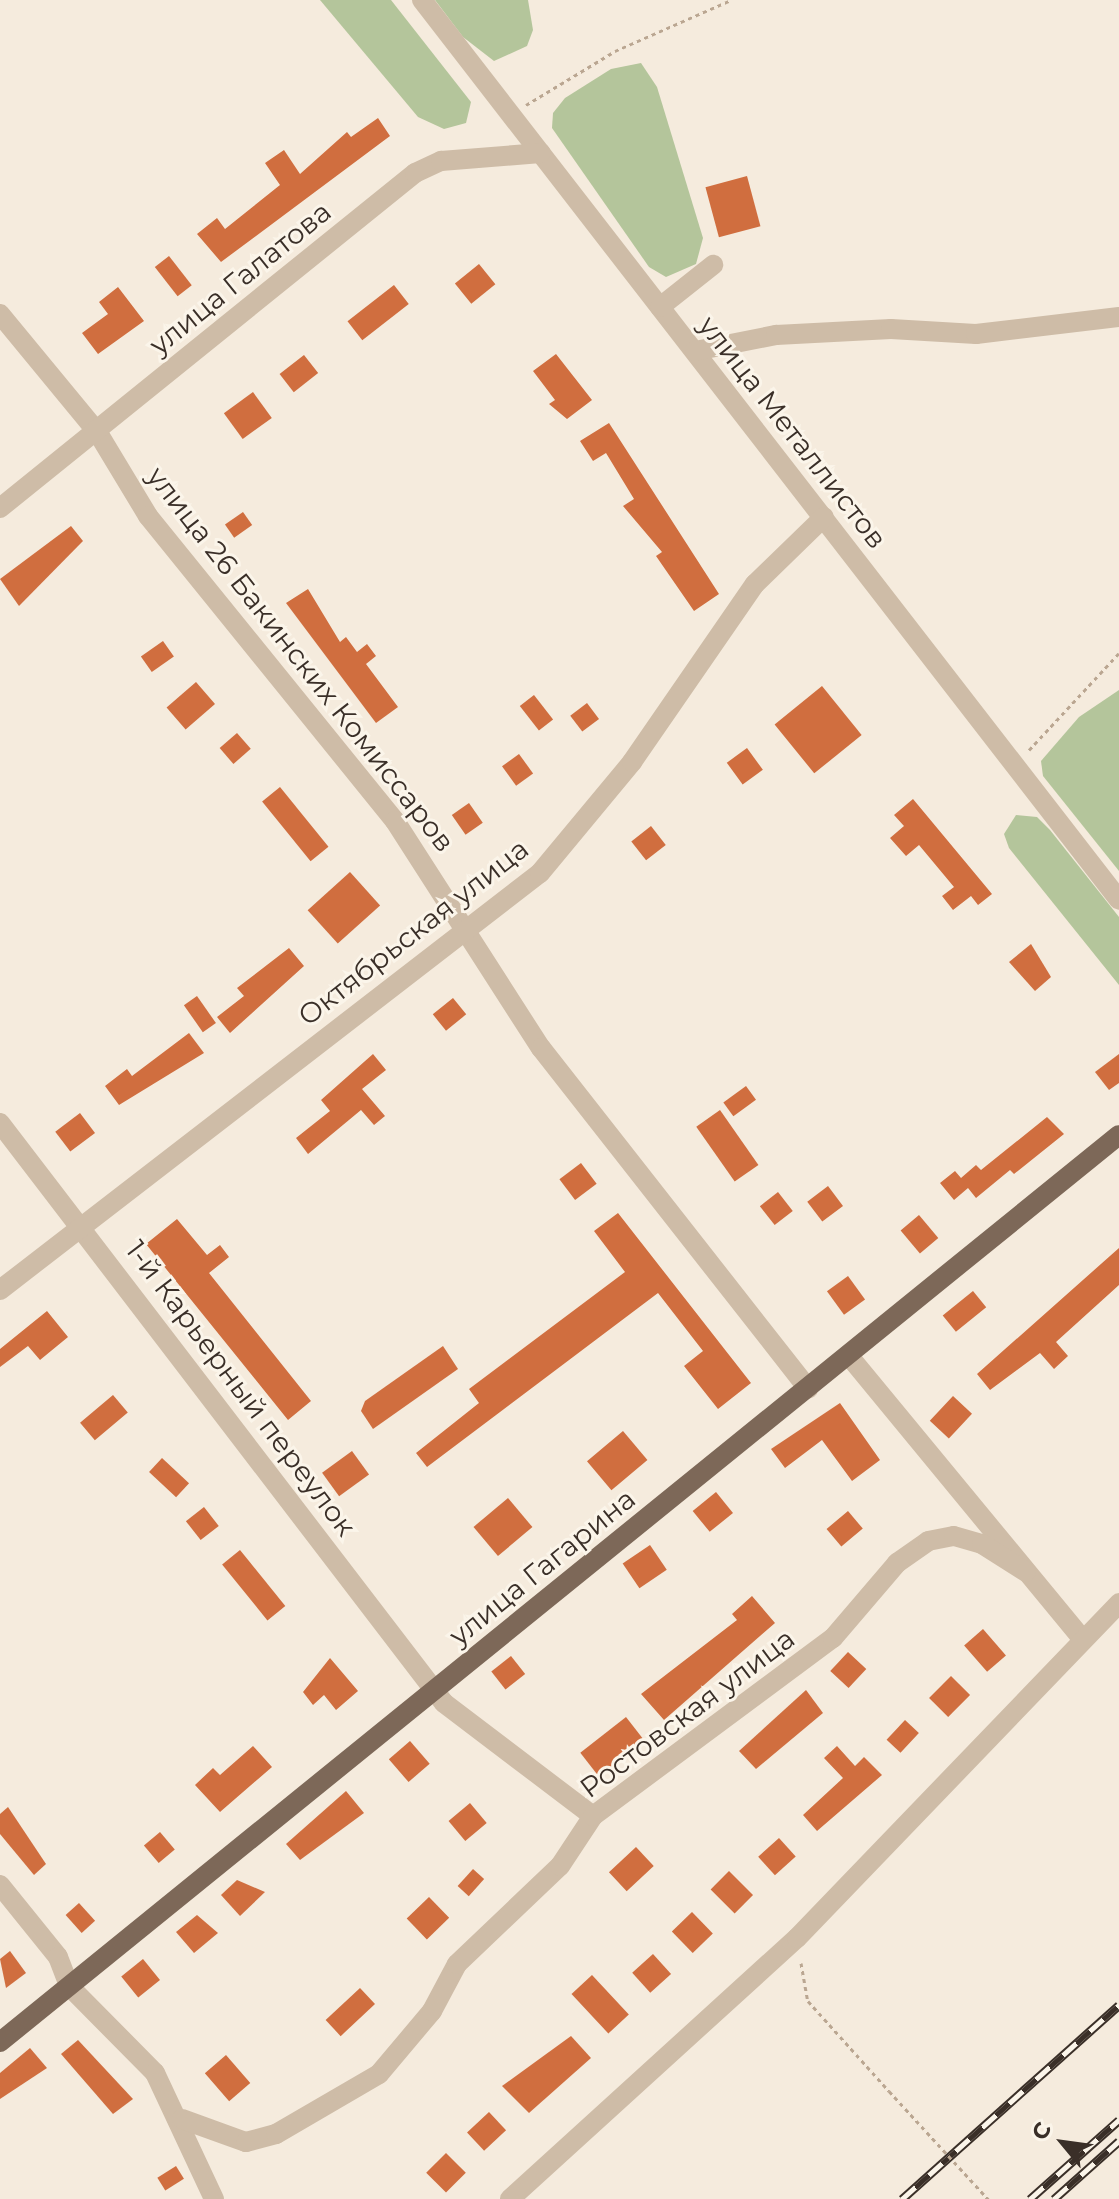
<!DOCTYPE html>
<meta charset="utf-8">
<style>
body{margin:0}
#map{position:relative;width:1119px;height:2199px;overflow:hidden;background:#f5ebdd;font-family:Montserrat,sans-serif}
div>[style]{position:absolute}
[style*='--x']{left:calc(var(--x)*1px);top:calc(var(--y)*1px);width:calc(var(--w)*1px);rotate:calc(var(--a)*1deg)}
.green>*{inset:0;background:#b4c59b}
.building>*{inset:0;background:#d06e3f;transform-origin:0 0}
.path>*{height:3px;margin-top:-1.5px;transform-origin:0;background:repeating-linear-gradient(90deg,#baa691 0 4px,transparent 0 8px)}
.minor>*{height:20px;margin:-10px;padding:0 10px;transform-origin:10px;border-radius:10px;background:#cebca7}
.major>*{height:20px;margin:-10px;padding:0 10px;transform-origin:10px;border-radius:10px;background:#7d6858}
.rail>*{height:9px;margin-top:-4.5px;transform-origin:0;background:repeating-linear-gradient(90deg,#fbf5ea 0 18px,#3a2f28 0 36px);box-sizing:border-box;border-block:2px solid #3a2f28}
.path-bridge>*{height:3px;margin-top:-1.5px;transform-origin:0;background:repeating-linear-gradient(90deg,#baa691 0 4px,transparent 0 8px)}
span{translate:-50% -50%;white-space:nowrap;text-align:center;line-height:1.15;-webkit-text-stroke:6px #fbf5ea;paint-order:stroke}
.street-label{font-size:28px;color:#3a2f28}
.north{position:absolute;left:1023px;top:2103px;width:80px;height:80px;-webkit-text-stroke:6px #fbf5ea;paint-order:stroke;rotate:299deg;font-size:22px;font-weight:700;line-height:32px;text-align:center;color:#3a2f28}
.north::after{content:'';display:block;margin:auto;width:28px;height:36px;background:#3a2f28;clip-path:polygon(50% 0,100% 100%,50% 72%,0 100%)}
</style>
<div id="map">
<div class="green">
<div style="clip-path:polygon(320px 0,391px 0,471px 102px,466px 123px,444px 129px,418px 117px)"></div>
<div style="clip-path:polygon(435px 0,528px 0,533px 30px,527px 46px,494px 61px,463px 37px)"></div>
<div style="clip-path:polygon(641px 63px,657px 87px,703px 238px,696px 264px,666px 277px,649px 267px,552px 128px,553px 113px,565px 98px,611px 69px)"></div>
<div style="clip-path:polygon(1119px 690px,1119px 871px,1043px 776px,1041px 761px,1079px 717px)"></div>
<div style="clip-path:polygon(1016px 815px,1037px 817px,1050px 830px,1119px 917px,1119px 985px,1009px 848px,1004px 834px)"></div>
</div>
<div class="building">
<div style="clip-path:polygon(378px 118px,390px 136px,221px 262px,197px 234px,217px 218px,225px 229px,280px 185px,265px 163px,284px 150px,300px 174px,347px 132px,351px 137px)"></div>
<div style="left:747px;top:176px;width:52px;height:43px;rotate:75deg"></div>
<div style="left:169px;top:256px;width:37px;height:18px;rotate:52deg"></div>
<div style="left:479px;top:264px;width:26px;height:31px;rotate:51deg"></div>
<div style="left:394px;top:285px;width:24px;height:59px;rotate:52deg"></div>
<div style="clip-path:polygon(118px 287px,144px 321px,98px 354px,82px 333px,108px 314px,99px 302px)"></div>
<div style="clip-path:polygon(556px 354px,592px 400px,567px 419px,549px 404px,555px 400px,533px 371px)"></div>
<div style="left:304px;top:355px;width:23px;height:31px;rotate:52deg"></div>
<div style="left:253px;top:392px;width:32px;height:36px;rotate:54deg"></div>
<div style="clip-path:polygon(609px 423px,719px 594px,694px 611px,656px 556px,662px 552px,623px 506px,634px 499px,606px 453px,593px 461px,580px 441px)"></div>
<div style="left:243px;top:512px;width:16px;height:22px;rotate:55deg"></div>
<div style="clip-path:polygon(71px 526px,83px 541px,19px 606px,0 579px)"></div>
<div style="clip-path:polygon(308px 589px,340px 642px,346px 637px,357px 652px,367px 644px,376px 656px,366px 664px,398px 707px,376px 723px,286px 603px)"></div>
<div style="left:163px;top:641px;width:19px;height:27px;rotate:55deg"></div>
<div style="left:196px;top:682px;width:29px;height:39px;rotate:49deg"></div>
<div style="left:822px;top:686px;width:63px;height:61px;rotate:51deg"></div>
<div style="left:534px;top:695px;width:31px;height:18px;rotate:52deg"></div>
<div style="left:587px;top:703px;width:20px;height:21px;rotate:53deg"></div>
<div style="left:237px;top:733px;width:21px;height:23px;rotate:49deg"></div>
<div style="left:747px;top:748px;width:27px;height:25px;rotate:54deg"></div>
<div style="left:519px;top:754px;width:24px;height:21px;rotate:54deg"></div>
<div style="left:280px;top:787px;width:77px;height:23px;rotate:51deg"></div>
<div style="clip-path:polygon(913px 799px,992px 894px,978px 905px,971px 896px,953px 910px,942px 896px,954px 887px,919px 845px,906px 856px,890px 838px,904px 826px,894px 815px)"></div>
<div style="left:469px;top:803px;width:24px;height:21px;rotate:55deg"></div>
<div style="left:651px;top:826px;width:24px;height:25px;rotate:52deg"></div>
<div style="left:350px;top:872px;width:45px;height:57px;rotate:48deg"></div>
<div style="clip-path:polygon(1031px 944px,1051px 977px,1035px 991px,1009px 962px)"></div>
<div style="clip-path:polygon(289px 948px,304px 966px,230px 1033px,217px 1017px,244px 996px,237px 988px)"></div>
<div style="left:197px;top:996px;width:33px;height:16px;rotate:55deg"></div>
<div style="left:453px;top:998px;width:21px;height:26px;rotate:51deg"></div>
<div style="clip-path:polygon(189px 1033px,204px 1053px,119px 1105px,105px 1086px,127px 1069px,132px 1076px)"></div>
<div style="clip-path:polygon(373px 1054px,386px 1070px,362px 1089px,385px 1116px,374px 1125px,361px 1110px,308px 1154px,296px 1138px,330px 1111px,321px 1100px)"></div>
<div style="clip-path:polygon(1119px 1054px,1119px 1083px,1109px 1090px,1095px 1072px)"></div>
<div style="left:746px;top:1086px;width:17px;height:28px;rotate:54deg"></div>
<div style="left:720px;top:1110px;width:67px;height:29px;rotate:55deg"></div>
<div style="left:80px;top:1113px;width:25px;height:31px;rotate:53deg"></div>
<div style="clip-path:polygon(1047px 1117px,1064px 1134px,1014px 1174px,1010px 1170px,976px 1198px,968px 1188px,954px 1200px,940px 1183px,955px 1171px,961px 1178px,976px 1165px,981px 1170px)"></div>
<div style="left:581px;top:1163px;width:26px;height:27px;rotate:53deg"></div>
<div style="left:828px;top:1186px;width:25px;height:26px;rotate:53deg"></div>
<div style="left:778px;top:1192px;width:24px;height:23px;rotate:52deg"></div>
<div style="clip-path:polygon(618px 1213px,751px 1383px,718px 1409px,684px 1366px,703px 1351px,658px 1293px,427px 1467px,416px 1453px,479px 1403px,469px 1389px,625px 1272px,594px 1231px)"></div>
<div style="left:919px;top:1215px;width:30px;height:24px;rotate:50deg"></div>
<div style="clip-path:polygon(177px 1219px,207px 1255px,220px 1245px,229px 1257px,209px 1273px,311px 1401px,288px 1420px,146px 1244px)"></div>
<div style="clip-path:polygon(1119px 1248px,1119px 1285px,1056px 1342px,1068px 1356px,1054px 1369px,1040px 1353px,990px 1390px,977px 1374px)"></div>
<div style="left:848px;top:1276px;width:29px;height:26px;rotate:54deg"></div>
<div style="left:973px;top:1291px;width:21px;height:39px;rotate:51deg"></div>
<div style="clip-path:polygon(47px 1311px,68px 1337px,40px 1360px,28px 1346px,0 1367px,0 1349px)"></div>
<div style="clip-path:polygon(443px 1346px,458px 1369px,373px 1429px,361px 1411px,365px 1401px)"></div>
<div style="left:113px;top:1395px;width:23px;height:43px;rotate:50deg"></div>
<div style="left:953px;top:1396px;width:26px;height:34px;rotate:43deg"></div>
<div style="clip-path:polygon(840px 1403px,880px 1460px,852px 1481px,822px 1440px,785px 1468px,771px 1449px)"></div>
<div style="left:623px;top:1431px;width:38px;height:47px;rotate:50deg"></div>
<div style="left:352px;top:1451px;width:29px;height:37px;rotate:54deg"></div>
<div style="left:162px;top:1458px;width:37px;height:19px;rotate:43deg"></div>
<div style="left:716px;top:1492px;width:27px;height:30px;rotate:51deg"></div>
<div style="left:508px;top:1498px;width:38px;height:45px;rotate:50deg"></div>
<div style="left:204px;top:1507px;width:24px;height:23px;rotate:52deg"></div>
<div style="left:848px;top:1511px;width:23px;height:28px;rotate:50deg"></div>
<div style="left:650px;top:1545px;width:30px;height:33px;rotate:56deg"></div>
<div style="left:240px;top:1550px;width:72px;height:23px;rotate:51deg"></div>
<div style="clip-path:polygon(752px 1596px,775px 1623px,664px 1720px,641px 1694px,737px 1620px,732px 1614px)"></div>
<div style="left:983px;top:1629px;width:35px;height:25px;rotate:49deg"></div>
<div style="left:848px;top:1652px;width:25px;height:26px;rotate:43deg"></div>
<div style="left:511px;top:1656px;width:23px;height:25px;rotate:52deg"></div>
<div style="clip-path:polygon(330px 1658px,358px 1691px,336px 1710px,324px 1695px,313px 1705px,303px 1692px)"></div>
<div style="left:951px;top:1676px;width:27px;height:31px;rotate:45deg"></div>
<div style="clip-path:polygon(806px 1690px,823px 1713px,756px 1769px,739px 1751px)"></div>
<div style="left:626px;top:1717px;width:31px;height:58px;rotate:52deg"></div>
<div style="left:905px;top:1720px;width:19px;height:27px;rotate:43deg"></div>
<div style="left:410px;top:1741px;width:30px;height:28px;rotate:49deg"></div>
<div style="clip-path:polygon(253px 1746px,272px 1767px,220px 1812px,195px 1785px,213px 1768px,220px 1775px)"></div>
<div style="clip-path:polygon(837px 1746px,855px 1766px,864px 1757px,882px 1775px,817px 1831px,803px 1815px,843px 1778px,824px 1758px)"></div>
<div style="clip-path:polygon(346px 1791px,364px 1813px,300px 1860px,286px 1844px)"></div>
<div style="left:470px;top:1803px;width:26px;height:28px;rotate:50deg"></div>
<div style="clip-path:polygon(8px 1807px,46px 1864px,34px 1875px,0 1834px,0 1814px)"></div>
<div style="left:160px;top:1832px;width:23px;height:21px;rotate:50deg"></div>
<div style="left:779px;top:1838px;width:25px;height:28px;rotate:48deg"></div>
<div style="left:636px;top:1847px;width:26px;height:37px;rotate:47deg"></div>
<div style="left:473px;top:1869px;width:15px;height:23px;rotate:42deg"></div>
<div style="left:729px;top:1871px;width:34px;height:26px;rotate:45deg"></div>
<div style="clip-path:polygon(237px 1880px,265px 1892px,240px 1916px,221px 1895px)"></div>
<div style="left:429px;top:1897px;width:29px;height:31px;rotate:46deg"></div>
<div style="left:79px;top:1903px;width:24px;height:18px;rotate:48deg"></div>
<div style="left:692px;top:1912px;width:30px;height:28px;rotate:46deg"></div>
<div style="clip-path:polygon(197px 1915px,218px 1933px,194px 1953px,176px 1932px)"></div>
<div style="clip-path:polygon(10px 1951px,26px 1973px,6px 1988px,0 1959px)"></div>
<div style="left:653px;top:1954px;width:27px;height:28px;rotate:48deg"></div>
<div style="left:143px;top:1959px;width:27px;height:28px;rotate:51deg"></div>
<div style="left:592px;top:1975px;width:54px;height:28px;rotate:47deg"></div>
<div style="left:360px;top:1988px;width:22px;height:47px;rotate:47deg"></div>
<div style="clip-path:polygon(571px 2036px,591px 2058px,529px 2113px,502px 2086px)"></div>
<div style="clip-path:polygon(78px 2040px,133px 2099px,113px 2114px,61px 2054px)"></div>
<div style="clip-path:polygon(30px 2048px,47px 2068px,0 2099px,0 2073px)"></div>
<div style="left:226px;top:2055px;width:37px;height:28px;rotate:49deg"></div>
<div style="left:489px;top:2112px;width:25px;height:30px;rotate:47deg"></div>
<div style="left:446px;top:2153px;width:28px;height:28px;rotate:45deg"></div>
<div style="left:176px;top:2166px;width:15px;height:22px;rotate:58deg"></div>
</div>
<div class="path">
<div style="--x:526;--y:105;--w:104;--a:-31.2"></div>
<div style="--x:615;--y:51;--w:127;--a:-23.7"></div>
<div style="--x:1029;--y:750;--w:132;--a:-47.1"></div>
<div style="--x:801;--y:1963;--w:39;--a:80"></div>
<div style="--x:808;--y:2001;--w:121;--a:48"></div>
</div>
<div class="minor">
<div style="--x:422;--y:0;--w:1138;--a:52.24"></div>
<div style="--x:660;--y:307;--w:68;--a:-38.4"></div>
<div style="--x:0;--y:314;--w:154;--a:50.5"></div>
<div style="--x:98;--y:433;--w:97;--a:58.9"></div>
<div style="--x:148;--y:516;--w:392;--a:51"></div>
<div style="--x:395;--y:821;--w:270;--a:57.3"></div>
<div style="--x:541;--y:1048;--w:433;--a:51.9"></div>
<div style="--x:695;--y:351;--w:83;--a:-11.2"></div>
<div style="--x:776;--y:335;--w:115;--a:-3"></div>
<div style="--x:891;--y:329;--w:85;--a:3.4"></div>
<div style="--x:976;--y:334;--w:144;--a:-6.8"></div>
<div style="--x:0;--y:508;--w:533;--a:-38.91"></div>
<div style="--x:415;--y:173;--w:29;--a:-25"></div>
<div style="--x:441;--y:161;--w:100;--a:-4.6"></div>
<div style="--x:0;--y:1123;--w:730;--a:52.57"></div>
<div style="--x:444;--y:1703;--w:187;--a:37.2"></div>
<div style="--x:0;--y:1290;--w:682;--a:-37.68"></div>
<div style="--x:540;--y:873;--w:144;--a:-50.3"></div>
<div style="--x:632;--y:762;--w:216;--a:-55.4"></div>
<div style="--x:755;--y:584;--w:96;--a:-44.2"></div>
<div style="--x:849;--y:1356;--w:368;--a:50.5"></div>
<div style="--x:0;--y:1885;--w:92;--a:51.1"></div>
<div style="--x:58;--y:1957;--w:31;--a:69"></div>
<div style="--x:69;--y:1986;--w:122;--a:45.3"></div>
<div style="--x:155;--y:2073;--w:139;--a:64.9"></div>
<div style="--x:182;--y:2119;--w:68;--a:19.8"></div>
<div style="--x:246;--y:2142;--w:31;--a:-15"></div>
<div style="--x:276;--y:2134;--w:119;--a:-30.2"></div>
<div style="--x:379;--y:2074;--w:82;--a:-49.9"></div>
<div style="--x:432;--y:2011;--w:53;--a:-62"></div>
<div style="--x:457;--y:1964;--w:142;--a:-43.6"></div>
<div style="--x:560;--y:1866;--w:60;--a:-56.6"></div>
<div style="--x:593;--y:1816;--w:299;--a:-36.6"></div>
<div style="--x:833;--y:1638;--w:99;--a:-49.5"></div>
<div style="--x:897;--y:1563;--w:38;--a:-35"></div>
<div style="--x:928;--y:1541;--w:26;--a:-11"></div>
<div style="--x:954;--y:1536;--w:29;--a:16"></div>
<div style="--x:982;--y:1544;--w:52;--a:32.5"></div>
<div style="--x:510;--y:2199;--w:388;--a:-42.3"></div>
<div style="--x:797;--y:1938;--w:465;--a:-46.1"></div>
</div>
<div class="major">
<div style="--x:0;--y:2042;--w:1440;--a:-39.03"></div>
</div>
<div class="rail">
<div style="--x:902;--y:2199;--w:291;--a:-41.8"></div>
<div style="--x:1030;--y:2199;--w:119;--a:-41.6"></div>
<div style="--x:1054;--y:2199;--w:87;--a:-41.7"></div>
</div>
<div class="path-bridge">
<div style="--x:889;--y:2091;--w:147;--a:47.5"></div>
</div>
<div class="street-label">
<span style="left:240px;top:278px;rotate:-39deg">улица Галатова</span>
<span style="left:793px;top:432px;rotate:52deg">улица Металлистов</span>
<span style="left:301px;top:659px;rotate:52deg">улица 26 Бакинских Комиссаров</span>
<span style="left:413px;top:932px;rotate:-38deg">Октябрьская улица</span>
<span style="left:241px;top:1388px;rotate:53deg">1-й Карьерный переулок</span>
<span style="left:542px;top:1567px;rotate:-39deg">улица Гагарина</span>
<span style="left:687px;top:1713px;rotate:-37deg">Ростовская улица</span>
</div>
<div class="north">С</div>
</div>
